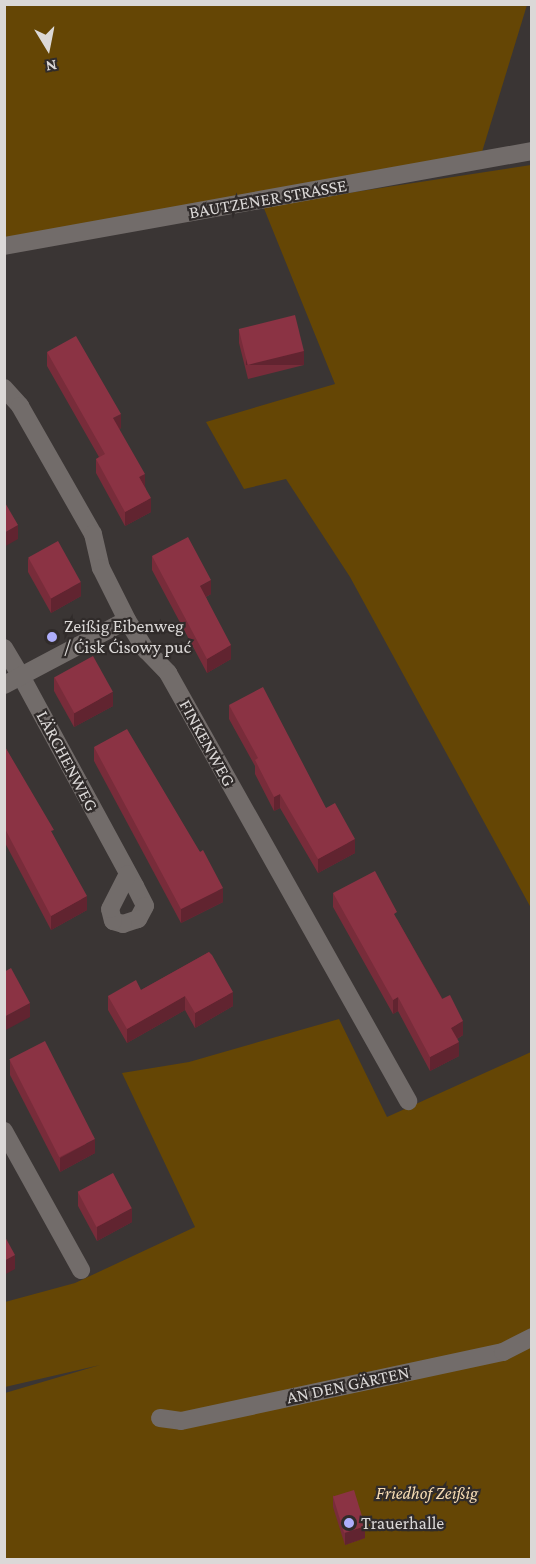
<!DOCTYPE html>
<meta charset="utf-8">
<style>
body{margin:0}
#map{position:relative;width:536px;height:1564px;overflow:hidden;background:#3a3534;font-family:"Crimson Pro",serif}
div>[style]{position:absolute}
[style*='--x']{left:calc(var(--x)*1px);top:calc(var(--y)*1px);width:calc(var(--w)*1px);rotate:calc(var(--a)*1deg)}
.green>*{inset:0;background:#654605}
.minor>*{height:18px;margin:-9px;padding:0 9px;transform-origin:9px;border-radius:9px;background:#726c6a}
.wall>*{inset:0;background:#782c3a}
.shaded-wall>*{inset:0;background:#612430;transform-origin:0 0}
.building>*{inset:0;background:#8b3344;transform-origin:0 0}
.dots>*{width:16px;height:16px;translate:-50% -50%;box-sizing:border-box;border:3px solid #302b2a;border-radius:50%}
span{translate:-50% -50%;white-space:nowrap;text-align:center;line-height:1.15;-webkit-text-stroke:4.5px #302b2a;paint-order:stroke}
.street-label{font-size:18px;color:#dbd8d7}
.poi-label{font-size:18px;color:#dbd8d7}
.left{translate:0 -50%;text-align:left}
.park-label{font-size:18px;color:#f6dbb3;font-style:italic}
.frame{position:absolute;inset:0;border:6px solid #dbd8d7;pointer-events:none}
.north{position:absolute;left:18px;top:18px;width:60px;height:60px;-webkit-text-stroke:4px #302b2a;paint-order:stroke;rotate:170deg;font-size:16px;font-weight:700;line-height:24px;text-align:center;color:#dbd8d7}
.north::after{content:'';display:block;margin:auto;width:21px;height:27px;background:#dbd8d7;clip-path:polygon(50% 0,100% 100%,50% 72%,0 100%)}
</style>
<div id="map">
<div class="green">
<div style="clip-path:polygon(5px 5px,527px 5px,482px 152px,5px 243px)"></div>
<div style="clip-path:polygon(531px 165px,531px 908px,350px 577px,286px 479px,244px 489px,206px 422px,335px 384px,263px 206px)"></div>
<div style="clip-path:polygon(339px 1019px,387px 1117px,531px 1052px,531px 1559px,5px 1560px,5px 1393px,100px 1365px,5px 1387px,5px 1302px,75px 1283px,195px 1227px,122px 1073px,189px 1062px)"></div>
</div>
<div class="minor">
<div style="--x:4;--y:246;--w:536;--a:-10.2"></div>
<div style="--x:4;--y:388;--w:24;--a:48"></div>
<div style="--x:20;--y:406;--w:147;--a:60.3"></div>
<div style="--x:93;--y:534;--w:35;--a:77"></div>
<div style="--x:101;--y:568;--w:58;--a:63.4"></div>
<div style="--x:127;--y:620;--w:36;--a:58"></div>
<div style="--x:146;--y:650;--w:32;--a:46"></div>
<div style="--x:168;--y:673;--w:491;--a:60.7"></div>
<div style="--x:4;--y:648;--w:33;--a:59"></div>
<div style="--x:21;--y:676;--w:239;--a:61.5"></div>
<div style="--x:135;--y:886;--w:22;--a:63"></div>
<div style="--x:145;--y:906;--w:15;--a:118"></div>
<div style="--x:138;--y:919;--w:16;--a:162"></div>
<div style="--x:123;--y:924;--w:10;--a:-163"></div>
<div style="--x:113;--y:921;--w:12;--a:-104"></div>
<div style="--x:110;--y:909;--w:39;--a:-63"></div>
<div style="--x:4;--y:685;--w:139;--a:-27.9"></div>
<div style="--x:4;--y:1131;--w:159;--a:61"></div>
<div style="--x:160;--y:1418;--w:21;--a:8"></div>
<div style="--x:181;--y:1421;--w:329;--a:-12.1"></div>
<div style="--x:503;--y:1352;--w:33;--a:-27"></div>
</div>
<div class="wall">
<div style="clip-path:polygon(239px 329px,304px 365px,248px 379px,239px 343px)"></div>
<div style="clip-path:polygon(47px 352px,121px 428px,119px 429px,145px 486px,151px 512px,125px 526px,96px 473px,96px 459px,99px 457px,47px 366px)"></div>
<div style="clip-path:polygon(152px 556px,211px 594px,206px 597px,231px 659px,207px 673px,152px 570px)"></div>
<div style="clip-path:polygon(28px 558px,81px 596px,51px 613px,28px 572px)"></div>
<div style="clip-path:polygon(54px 677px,113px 706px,74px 727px,54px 691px)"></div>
<div style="clip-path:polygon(229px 705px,326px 808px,355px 853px,318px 873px,280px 808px,274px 811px,255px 774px,255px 766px,229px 719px)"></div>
<div style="clip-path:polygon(4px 745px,54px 837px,87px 910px,51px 930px,4px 841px)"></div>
<div style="clip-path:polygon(94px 747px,200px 852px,223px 902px,181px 923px,94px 761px)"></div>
<div style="clip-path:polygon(333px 893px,397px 919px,463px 1035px,457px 1039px,459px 1056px,430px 1071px,398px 1011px,393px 1014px,333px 907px)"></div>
<div style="clip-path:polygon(209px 952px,233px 1006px,195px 1028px,185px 1010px,127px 1043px,108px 1010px,108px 996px,141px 990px)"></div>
<div style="clip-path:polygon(10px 1060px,95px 1153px,60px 1172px,10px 1075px)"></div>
<div style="clip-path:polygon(78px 1192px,132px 1222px,97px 1241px,78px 1206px)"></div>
<div style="clip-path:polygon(333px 1495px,365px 1538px,345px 1545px,333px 1507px)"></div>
</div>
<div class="shaded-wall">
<div style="left:304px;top:351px;width:14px;height:58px;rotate:90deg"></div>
<div style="clip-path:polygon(121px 414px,121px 428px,113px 432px,113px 418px)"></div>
<div style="clip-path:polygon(145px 474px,145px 488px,139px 477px)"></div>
<div style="clip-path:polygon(151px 498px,151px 512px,125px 526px,125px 512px)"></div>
<div style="clip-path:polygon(18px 525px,18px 539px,4px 547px,4px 533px)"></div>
<div style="clip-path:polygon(211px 580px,211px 594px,200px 600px,200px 586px)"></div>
<div style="clip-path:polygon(81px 582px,81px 596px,51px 613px,51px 598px)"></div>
<div style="clip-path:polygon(231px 645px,231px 659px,207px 673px,207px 659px)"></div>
<div style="clip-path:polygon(113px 692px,113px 706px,74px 727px,74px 713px)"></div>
<div style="clip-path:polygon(280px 794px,280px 808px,274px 811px,274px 797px)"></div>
<div style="clip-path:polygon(355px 839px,355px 853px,318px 873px,318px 859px)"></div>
<div style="clip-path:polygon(223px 888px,223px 902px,181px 923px,181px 909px)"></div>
<div style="clip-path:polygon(87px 896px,87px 910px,51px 930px,51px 916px)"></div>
<div style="clip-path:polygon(233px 992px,233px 1006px,195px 1028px,195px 1013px)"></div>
<div style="clip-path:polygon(185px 996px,185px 1010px,127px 1043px,127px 1029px)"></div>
<div style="clip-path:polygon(398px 997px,398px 1011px,393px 1014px,393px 1000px)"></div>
<div style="clip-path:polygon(30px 1003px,30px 1017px,4px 1031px,4px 1017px)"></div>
<div style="clip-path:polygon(463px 1021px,463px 1035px,451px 1042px,451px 1028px)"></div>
<div style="clip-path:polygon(459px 1042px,459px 1056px,430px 1071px,430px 1057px)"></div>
<div style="clip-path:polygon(95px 1139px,95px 1153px,60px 1172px,60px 1158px)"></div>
<div style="clip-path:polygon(132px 1208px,132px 1222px,97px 1241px,97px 1227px)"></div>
<div style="clip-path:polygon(15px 1255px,15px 1269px,4px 1275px,4px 1261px)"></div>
<div style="clip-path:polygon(365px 1526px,365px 1538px,345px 1545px,345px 1533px)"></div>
</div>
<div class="building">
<div style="left:295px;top:315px;width:37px;height:58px;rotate:76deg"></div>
<div style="clip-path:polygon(76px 336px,121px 414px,113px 418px,145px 474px,139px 477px,151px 498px,125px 512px,96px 459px,105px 454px,47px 352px)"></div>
<div style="clip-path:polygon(4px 501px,18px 525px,4px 533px)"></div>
<div style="clip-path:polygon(188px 537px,211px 580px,200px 586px,231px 645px,207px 659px,152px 556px)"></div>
<div style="left:58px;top:541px;width:47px;height:34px;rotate:61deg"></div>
<div style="left:93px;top:656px;width:41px;height:44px;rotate:61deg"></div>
<div style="clip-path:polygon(263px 687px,326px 808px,335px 803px,355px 839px,318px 859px,280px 794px,274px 797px,255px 760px,258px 758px,229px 705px)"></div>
<div style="clip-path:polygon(127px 729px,200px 852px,203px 850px,223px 888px,181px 909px,94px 747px)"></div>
<div style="clip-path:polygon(4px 745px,54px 830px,51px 831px,87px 896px,51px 916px,4px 827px)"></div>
<div style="clip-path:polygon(375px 871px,397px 912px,394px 914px,442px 999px,450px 995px,463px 1021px,451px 1028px,459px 1042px,430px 1057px,398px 997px,393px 1000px,333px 893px)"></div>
<div style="clip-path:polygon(209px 952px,212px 955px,233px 992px,195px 1013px,185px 996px,127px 1029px,108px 996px,136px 980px,141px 990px)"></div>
<div style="clip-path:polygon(11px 968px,30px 1003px,4px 1017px,4px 972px)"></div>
<div style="left:45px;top:1041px;width:110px;height:40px;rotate:63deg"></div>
<div style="left:113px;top:1173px;width:40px;height:40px;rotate:62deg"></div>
<div style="clip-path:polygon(4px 1235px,15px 1255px,4px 1261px)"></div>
<div style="left:354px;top:1490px;width:38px;height:22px;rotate:73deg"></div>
</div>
<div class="dots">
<div style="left:52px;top:637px;background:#aeaefb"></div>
<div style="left:349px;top:1523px;background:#aeaefb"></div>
</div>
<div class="street-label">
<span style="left:268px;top:199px;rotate:-10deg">BAUTZENER STRASSE</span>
<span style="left:207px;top:743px;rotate:61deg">FINKENWEG</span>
<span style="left:67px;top:761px;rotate:62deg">LÄRCHENWEG</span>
<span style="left:348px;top:1385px;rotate:-12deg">AN DEN GÄRTEN</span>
</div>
<div class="poi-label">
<span class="left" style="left:64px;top:637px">Zeißig Eibenweg<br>/ Ćisk Ćisowy puć</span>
<span class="left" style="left:361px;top:1523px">Trauerhalle</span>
</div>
<div class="park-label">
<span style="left:427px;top:1493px">Friedhof Zeißig</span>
</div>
<div class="frame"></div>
<div class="north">N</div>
</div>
